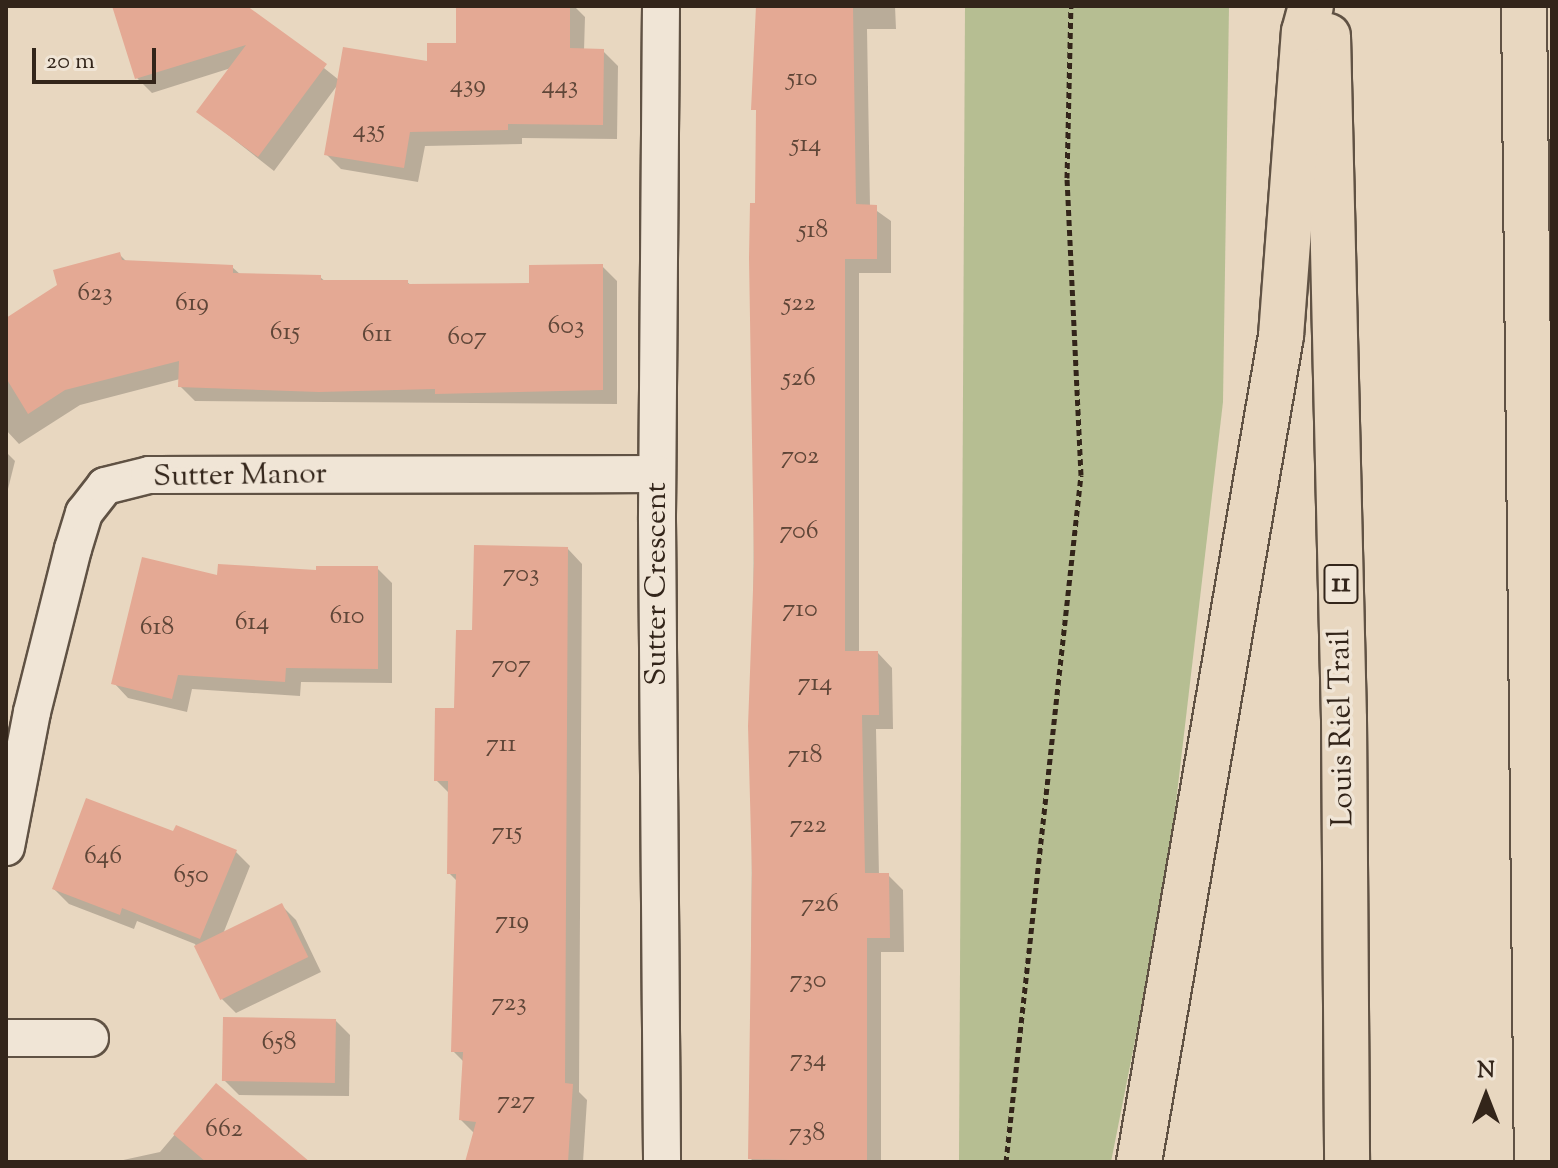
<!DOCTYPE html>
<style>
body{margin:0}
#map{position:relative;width:1558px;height:1168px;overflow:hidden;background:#e8d7c0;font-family:"Sorts Mill Goudy",serif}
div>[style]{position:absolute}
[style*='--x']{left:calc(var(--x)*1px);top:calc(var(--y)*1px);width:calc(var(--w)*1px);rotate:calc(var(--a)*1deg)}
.green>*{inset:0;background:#b6be92}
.shadow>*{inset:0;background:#0003}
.building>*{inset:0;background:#e4a994;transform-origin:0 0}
.path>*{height:5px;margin-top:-2.5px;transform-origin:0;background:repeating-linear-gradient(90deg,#33251a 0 6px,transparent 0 10px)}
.roads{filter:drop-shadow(2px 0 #605244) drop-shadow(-2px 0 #605244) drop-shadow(0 2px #605244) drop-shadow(0 -2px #605244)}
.minor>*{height:36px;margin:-18px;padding:0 18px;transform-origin:18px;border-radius:18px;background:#f0e5d6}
.motorway>*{height:44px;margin:-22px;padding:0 22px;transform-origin:22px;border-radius:22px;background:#e8d7c0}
span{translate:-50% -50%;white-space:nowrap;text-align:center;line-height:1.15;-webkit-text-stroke:7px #f0e5d6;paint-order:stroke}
.number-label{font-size:26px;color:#5f4638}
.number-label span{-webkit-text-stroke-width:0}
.shield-label span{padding:2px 6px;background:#f0e5d6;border:2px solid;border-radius:6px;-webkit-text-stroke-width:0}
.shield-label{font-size:28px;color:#33251a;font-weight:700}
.street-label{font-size:30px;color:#33251a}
.frame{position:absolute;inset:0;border:8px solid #33251a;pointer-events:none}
.north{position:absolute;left:1446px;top:1056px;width:80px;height:80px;-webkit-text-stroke:6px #f0e5d6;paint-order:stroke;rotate:0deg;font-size:22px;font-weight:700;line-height:32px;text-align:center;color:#33251a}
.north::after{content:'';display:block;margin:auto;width:28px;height:36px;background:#33251a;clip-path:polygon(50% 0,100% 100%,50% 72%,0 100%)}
.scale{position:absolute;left:32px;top:48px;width:124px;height:36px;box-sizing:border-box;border:4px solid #33251a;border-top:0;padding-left:10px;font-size:24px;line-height:28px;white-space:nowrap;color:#33251a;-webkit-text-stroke:6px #f0e5d6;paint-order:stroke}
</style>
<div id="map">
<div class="green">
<div style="clip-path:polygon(965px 6px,1229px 6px,1223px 402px,1167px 879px,1111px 1162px,959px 1162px)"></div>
</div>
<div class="shadow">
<div style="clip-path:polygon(115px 6px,246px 6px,339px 80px,429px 64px,458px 45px,458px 6px,574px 6px,585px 17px,584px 51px,603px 51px,618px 66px,617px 139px,522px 138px,522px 144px,425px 146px,418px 182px,341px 169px,326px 154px,339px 83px,274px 171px,199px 112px,231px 68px,152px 93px,137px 78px)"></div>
<div style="clip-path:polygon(757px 6px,895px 6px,896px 29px,867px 29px,870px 206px,891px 221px,891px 273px,859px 273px,859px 653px,878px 653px,892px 668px,893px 729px,876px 729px,879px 875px,888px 875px,903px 890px,904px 952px,881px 952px,881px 1162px,754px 1162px,750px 1158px)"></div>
<div style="clip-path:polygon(120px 255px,127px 262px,232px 267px,241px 275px,320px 277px,326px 282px,407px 282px,412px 286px,531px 285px,602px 266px,617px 281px,617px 404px,195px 401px,180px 386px,180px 379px,80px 405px,19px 444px,6px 430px,6px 321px)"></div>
<div style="clip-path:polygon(6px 452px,15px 461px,6px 497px)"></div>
<div style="clip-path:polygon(568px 549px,582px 564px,579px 1092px,587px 1100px,583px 1162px,467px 1162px,475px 1134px,461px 1120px,464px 1062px,453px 1051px,458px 882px,449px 873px,450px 794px,436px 780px,474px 632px)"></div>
<div style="clip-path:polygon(377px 568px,392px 583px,392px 683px,301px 682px,300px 696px,192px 689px,187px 712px,128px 698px,114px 683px,219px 578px)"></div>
<div style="clip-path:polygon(174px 834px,236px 852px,250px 866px,223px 934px,282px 906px,296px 920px,321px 972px,236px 1013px,221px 998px,195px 944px,137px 921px,134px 929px,69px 904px,54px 889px)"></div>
<div style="clip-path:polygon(335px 1020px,350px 1035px,349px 1096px,239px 1095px,224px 1080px)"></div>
<div style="clip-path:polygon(216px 1086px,305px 1162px,114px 1162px,160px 1152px)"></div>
</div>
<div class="building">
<div style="clip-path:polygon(112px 6px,247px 6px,327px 64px,258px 157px,196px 112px,246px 45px,135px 79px)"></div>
<div style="clip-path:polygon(456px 6px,570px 6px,570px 48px,604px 49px,603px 125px,508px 124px,508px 130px,410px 132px,404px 168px,324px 155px,343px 47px,427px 61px,427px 43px,456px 43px)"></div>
<div style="clip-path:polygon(756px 6px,853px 6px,856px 204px,877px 205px,877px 259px,845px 259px,845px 651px,878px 651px,879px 715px,862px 715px,865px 873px,889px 873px,890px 938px,867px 938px,867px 1162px,748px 1159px,752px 873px,748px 726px,754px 563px,749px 258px,750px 203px,755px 203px,756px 110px,751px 110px)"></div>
<div style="clip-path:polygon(120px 252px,122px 260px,233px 265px,233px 273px,321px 275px,321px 280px,408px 280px,408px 284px,529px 283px,529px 265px,603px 264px,603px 390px,435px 394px,435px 389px,319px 392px,178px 387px,179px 361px,65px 390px,28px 414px,6px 378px,6px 318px,57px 285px,53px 270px)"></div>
<div style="clip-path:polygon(474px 545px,568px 547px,565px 1083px,573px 1084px,568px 1162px,465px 1162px,476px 1122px,459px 1120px,463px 1052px,451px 1052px,456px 874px,447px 874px,448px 781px,434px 781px,435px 708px,454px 708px,456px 630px,472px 630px)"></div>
<div style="clip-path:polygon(142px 557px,217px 575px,218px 564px,316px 570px,316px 566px,378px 566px,378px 669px,286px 668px,285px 682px,178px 675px,172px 699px,111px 684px)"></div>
<div style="clip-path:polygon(86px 798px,173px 831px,176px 825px,237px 850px,200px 939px,122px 908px,120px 915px,52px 889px)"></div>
<div style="left:282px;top:903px;width:60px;height:98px;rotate:64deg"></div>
<div style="left:223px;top:1017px;width:113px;height:64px;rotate:1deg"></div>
<div style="clip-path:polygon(216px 1083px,310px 1162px,206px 1162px,173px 1134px)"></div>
</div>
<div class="path">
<div style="--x:1006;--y:1162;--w:691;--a:-83.77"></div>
<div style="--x:1081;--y:475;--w:297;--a:-92.7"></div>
<div style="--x:1067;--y:178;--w:172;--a:-88.7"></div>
</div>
<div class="roads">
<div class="minor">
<div style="--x:661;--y:6;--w:514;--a:90.45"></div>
<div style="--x:657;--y:520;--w:642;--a:89.55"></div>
<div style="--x:6;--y:847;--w:137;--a:-79.1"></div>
<div style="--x:32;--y:712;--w:168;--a:-75.9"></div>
<div style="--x:73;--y:549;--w:38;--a:-73"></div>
<div style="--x:84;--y:513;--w:34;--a:-52"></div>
<div style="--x:105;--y:486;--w:45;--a:-14"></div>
<div style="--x:149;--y:475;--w:508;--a:-0.11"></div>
<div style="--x:6;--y:1038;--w:84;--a:0"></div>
</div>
<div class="motorway">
<div style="--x:1524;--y:6;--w:1156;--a:89.36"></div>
<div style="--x:1328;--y:36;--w:683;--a:88.66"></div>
<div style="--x:1344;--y:719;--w:443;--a:89.6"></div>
<div style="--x:1139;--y:1162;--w:838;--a:-80.25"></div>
<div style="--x:1281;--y:336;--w:305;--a:-85.7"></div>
<div style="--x:1304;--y:32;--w:27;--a:-75"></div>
</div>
</div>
<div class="number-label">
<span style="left:802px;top:79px">510</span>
<span style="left:468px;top:86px">439</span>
<span style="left:560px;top:87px">443</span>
<span style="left:369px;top:131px">435</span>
<span style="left:806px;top:145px">514</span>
<span style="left:813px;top:231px">518</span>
<span style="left:95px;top:294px">623</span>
<span style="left:192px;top:304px">619</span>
<span style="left:799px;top:304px">522</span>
<span style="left:566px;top:327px">603</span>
<span style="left:285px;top:333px">615</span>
<span style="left:377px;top:335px">611</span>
<span style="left:467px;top:338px">607</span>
<span style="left:799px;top:379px">526</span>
<span style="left:800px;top:457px">702</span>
<span style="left:799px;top:532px">706</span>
<span style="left:521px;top:575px">703</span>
<span style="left:800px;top:610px">710</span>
<span style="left:347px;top:617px">610</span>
<span style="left:252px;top:623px">614</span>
<span style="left:157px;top:628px">618</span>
<span style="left:511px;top:666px">707</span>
<span style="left:815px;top:684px">714</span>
<span style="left:501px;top:745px">711</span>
<span style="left:805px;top:756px">718</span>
<span style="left:808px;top:826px">722</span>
<span style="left:507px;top:833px">715</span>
<span style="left:103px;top:857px">646</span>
<span style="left:191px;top:876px">650</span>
<span style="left:820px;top:905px">726</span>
<span style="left:512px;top:922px">719</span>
<span style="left:808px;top:981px">730</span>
<span style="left:509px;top:1004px">723</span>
<span style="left:279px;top:1043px">658</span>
<span style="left:808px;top:1060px">734</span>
<span style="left:516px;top:1102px">727</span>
<span style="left:224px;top:1130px">662</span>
<span style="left:807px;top:1134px">738</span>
</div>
<div class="shield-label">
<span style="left:1341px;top:584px">11</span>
</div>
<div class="street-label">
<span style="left:240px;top:477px;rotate:-1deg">Sutter Manor</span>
<span style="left:658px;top:584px;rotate:-90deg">Sutter Crescent</span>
<span style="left:1343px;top:728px;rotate:-91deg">Louis Riel Trail</span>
</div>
<div class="frame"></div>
<div class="north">N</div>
<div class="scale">20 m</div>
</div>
